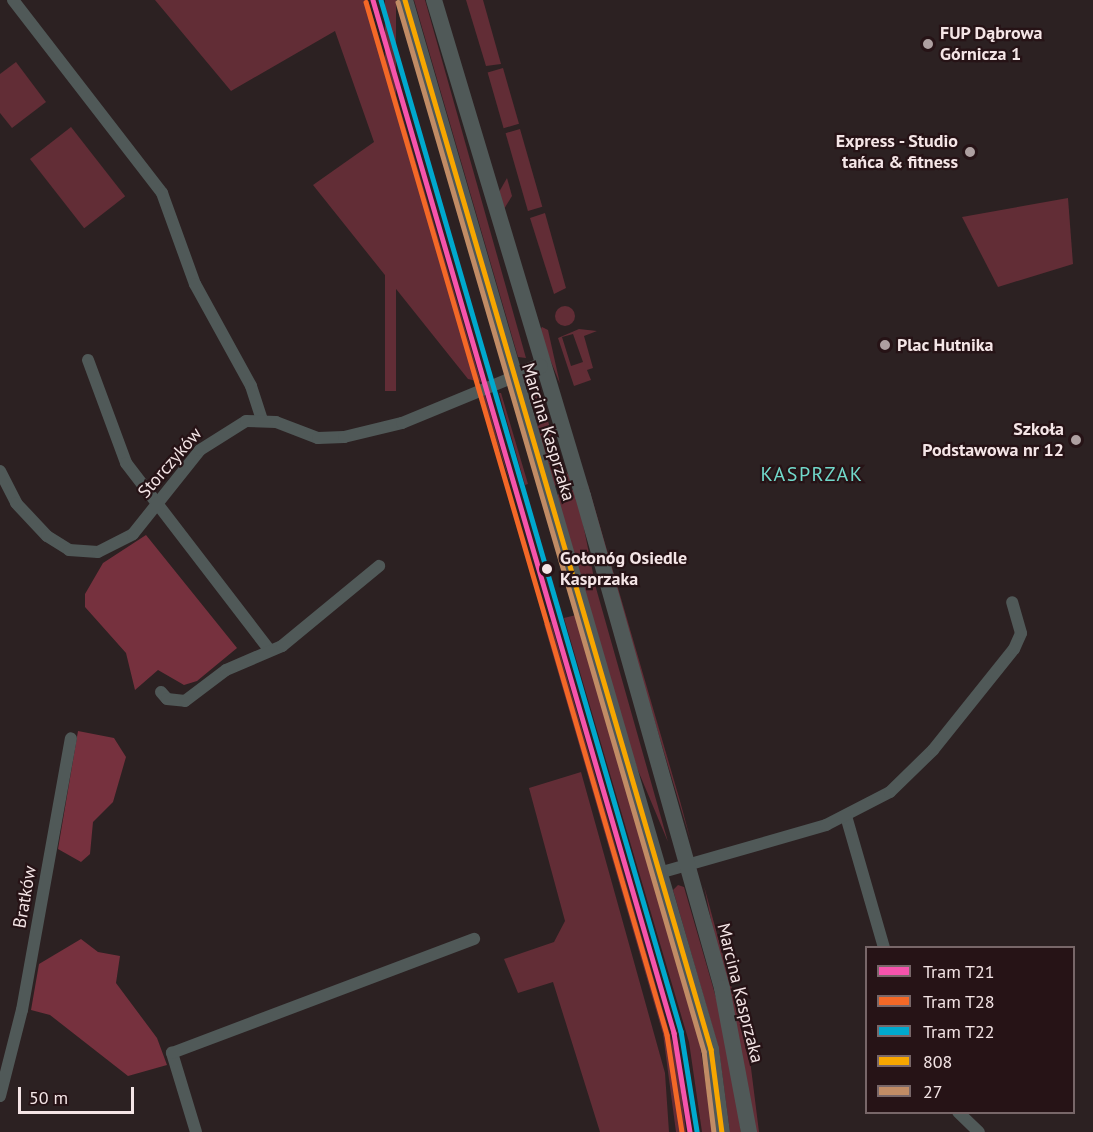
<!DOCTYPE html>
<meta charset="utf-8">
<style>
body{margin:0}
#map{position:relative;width:1093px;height:1132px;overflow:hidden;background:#2c2122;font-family:"PT Sans",sans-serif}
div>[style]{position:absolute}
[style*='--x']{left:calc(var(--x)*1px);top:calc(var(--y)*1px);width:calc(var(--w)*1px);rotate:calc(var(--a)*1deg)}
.green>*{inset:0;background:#622d36;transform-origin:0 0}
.round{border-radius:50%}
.forest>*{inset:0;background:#76313e}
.minor>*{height:12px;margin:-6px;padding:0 6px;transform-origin:6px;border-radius:6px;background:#505958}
.tertiary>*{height:16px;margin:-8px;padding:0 8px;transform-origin:8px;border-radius:8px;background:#505958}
.bus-1>*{height:4.5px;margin:-2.25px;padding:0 2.25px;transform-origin:2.25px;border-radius:2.25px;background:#f7a600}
.bus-2>*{height:4.5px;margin:-2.25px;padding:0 2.25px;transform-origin:2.25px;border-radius:2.25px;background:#c18c65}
.tram-1>*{height:4.5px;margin:-2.25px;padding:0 2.25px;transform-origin:2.25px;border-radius:2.25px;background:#f653ac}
.tram-2>*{height:4.5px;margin:-2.25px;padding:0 2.25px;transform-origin:2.25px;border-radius:2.25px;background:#f36827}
.tram-3>*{height:4.5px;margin:-2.25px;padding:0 2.25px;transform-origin:2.25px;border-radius:2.25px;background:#00a9ce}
.dots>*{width:16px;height:16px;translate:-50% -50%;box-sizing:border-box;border:3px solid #261316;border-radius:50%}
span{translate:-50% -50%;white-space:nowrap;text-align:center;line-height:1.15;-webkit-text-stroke:4.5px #261316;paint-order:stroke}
.poi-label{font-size:18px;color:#f4e5e6;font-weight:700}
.left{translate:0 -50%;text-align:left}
.right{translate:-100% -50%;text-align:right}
.street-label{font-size:18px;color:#f4e5e6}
.stop-label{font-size:18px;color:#f4e5e6;font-weight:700}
.neighbourhood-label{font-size:20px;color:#71d9cb;letter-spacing:1.5px}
.legend{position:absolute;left:865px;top:946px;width:210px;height:168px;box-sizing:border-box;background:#261316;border:2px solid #786769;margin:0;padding:8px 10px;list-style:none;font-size:18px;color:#f4e5e6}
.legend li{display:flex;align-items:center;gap:12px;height:30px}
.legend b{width:30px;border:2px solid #786769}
.scale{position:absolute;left:18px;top:1087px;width:116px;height:27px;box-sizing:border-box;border:3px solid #f4e5e6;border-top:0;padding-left:8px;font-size:18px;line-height:21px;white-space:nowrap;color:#f4e5e6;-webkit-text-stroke:4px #261316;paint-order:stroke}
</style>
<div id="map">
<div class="green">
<div style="clip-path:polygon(155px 0,368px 0,481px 382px,468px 379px,313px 185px,374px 142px,335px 31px,231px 91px)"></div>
<div style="left:385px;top:0;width:11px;height:391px"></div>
<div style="clip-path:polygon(414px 0,425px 0,526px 358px,518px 357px)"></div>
<div style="clip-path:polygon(466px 0,483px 0,501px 64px,486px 66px)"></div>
<div style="clip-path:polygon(16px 62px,46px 102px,12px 128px,0 113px,0 74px)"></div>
<div style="left:503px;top:68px;width:58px;height:16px;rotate:74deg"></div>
<div style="left:71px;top:127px;width:88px;height:52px;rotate:52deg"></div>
<div style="left:520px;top:129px;width:81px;height:15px;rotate:74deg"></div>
<div style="clip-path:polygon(507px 178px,512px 196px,504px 209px,499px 192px)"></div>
<div style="clip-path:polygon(1068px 198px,1073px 264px,998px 287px,962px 217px)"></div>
<div style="clip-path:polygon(545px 213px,566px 288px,554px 294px,530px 218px)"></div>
<div class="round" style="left:555px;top:306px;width:20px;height:20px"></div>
<div style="clip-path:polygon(542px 327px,548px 330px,560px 384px,539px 332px)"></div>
<div style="clip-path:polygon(evenodd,579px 329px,597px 331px,584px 336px,593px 368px,587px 370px,591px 380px,574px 386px,558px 338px,579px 329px,573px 334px,583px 362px,571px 366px,562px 337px,573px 334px)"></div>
<div style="clip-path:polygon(530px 379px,536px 381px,562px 468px,574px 480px,547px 488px)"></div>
<div style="clip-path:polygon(499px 393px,501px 393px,528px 484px,525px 485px)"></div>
<div style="clip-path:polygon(485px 395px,512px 489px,482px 396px)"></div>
<div style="clip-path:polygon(588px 485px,680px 801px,691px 842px,584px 486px)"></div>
<div style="clip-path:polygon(576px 489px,596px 588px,668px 842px,637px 768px,550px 497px)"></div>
<div style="clip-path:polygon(576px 615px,699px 1039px,713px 1132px,702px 1132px,689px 1042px,564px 618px)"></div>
<div style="clip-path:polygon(551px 622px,677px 1059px,686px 1132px,676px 1132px,663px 1034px,544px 624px)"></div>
<div style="clip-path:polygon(581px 772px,665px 1073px,669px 1132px,600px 1132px,553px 982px,518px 993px,504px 959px,554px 942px,565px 921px,529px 788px)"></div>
<div style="clip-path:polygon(678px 885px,684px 887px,726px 1032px,741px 1132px,730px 1132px,719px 1050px,673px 890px)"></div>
<div style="clip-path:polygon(704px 886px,749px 1052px,759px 1132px,755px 1132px)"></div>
</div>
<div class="forest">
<div style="clip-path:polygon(146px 535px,237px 648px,197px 681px,184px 685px,158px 670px,135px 690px,126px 653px,85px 607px,85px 594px,103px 563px)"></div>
<div style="clip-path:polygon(78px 731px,114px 738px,126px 757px,113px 802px,93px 822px,90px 854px,81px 862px,58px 849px)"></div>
<div style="clip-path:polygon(81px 939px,98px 952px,120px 956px,116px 983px,157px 1038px,167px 1065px,128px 1076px,50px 1015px,31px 1010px,39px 964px)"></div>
</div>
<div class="minor">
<div style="--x:13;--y:0;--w:244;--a:52.3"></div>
<div style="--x:162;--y:193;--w:97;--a:70.1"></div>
<div style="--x:195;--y:284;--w:116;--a:61.2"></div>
<div style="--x:251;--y:386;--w:36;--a:72"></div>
<div style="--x:88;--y:360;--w:110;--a:69.7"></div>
<div style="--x:126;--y:463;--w:233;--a:52.5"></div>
<div style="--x:0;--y:471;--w:36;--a:63"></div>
<div style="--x:16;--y:503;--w:45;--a:46.8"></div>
<div style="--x:47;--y:536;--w:26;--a:32"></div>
<div style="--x:69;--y:550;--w:29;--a:4"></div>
<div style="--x:98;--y:552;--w:39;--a:-27"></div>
<div style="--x:133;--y:534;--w:107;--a:-51.4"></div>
<div style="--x:200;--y:450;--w:54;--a:-32.2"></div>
<div style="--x:246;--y:421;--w:30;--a:2"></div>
<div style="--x:276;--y:422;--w:45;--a:20.9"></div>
<div style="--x:318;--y:438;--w:26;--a:-2"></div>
<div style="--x:344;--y:437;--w:60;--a:-13.6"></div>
<div style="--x:402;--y:423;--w:118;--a:-22.4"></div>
<div style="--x:161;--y:692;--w:9;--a:49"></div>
<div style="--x:167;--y:699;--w:18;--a:6"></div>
<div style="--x:185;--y:701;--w:51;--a:-37.1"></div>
<div style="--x:226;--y:670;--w:61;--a:-23.2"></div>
<div style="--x:282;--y:646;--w:126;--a:-39.5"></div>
<div style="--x:846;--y:816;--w:137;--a:73.9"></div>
<div style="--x:659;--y:873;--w:174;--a:-16"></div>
<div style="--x:826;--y:825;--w:72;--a:-27.3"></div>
<div style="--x:890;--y:792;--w:60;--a:-44.3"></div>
<div style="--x:933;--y:750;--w:129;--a:-51.3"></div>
<div style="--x:1014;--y:649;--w:17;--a:-66"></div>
<div style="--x:1021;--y:633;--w:32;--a:-106"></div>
<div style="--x:0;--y:1096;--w:89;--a:-75.7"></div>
<div style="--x:22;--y:1010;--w:276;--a:-79.8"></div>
<div style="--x:958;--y:1112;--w:29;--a:44"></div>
<div style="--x:196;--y:1132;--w:83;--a:-106.9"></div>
<div style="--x:172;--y:1053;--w:323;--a:-20.7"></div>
</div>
<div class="tertiary">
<div style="--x:405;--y:0;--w:1093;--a:73.74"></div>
<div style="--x:711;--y:1049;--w:84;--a:82.5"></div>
<div style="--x:434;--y:0;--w:518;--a:73.28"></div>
<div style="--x:583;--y:496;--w:511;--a:74.22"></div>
<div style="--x:722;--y:988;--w:147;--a:79.4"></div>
<div style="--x:511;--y:378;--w:31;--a:-22"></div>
</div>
<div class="bus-1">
<div style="--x:405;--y:0;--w:1093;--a:73.74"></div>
<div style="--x:711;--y:1049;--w:84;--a:82.5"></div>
</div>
<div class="bus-2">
<div style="--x:398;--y:2;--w:1093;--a:73.74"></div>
<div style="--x:704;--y:1051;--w:82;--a:83"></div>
</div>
<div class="tram-1">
<div style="--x:373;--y:0;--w:1076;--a:73.75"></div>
<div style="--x:674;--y:1033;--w:100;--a:80.8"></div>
</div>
<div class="tram-2">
<div style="--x:366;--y:2;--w:1076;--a:73.75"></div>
<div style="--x:667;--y:1035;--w:98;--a:81.2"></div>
</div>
<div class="tram-3">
<div style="--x:381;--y:0;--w:1074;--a:73.78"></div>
<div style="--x:681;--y:1031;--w:101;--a:80.9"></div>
</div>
<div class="dots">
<div style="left:928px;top:44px;background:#aea0a1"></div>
<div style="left:970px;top:152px;background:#aea0a1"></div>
<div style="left:885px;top:345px;background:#aea0a1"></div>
<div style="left:1076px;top:440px;background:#aea0a1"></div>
<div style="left:547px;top:569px;background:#f4e5e6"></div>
</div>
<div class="poi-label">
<span class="left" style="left:940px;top:44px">FUP Dąbrowa<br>Górnicza 1</span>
<span class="right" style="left:958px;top:152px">Express - Studio<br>tańca &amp; fitness</span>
<span class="left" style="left:897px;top:345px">Plac Hutnika</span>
<span class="right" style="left:1064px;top:440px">Szkoła<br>Podstawowa nr 12</span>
</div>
<div class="street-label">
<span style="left:548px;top:432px;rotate:73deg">Marcina Kasprzaka</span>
<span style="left:170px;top:463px;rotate:-49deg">Storczyków</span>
<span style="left:25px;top:897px;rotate:-80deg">Bratków</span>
<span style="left:740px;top:993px;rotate:76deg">Marcina Kasprzaka</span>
</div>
<div class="stop-label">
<span class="left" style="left:560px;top:569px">Gołonóg Osiedle<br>Kasprzaka</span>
</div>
<div class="neighbourhood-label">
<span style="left:812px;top:474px">KASPRZAK</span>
</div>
<ul class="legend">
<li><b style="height:8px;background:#f653ac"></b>Tram T21</li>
<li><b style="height:8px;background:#f36827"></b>Tram T28</li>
<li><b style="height:8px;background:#00a9ce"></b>Tram T22</li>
<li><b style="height:8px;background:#f7a600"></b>808</li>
<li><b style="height:8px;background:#c18c65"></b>27</li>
</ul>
<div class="scale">50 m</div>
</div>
